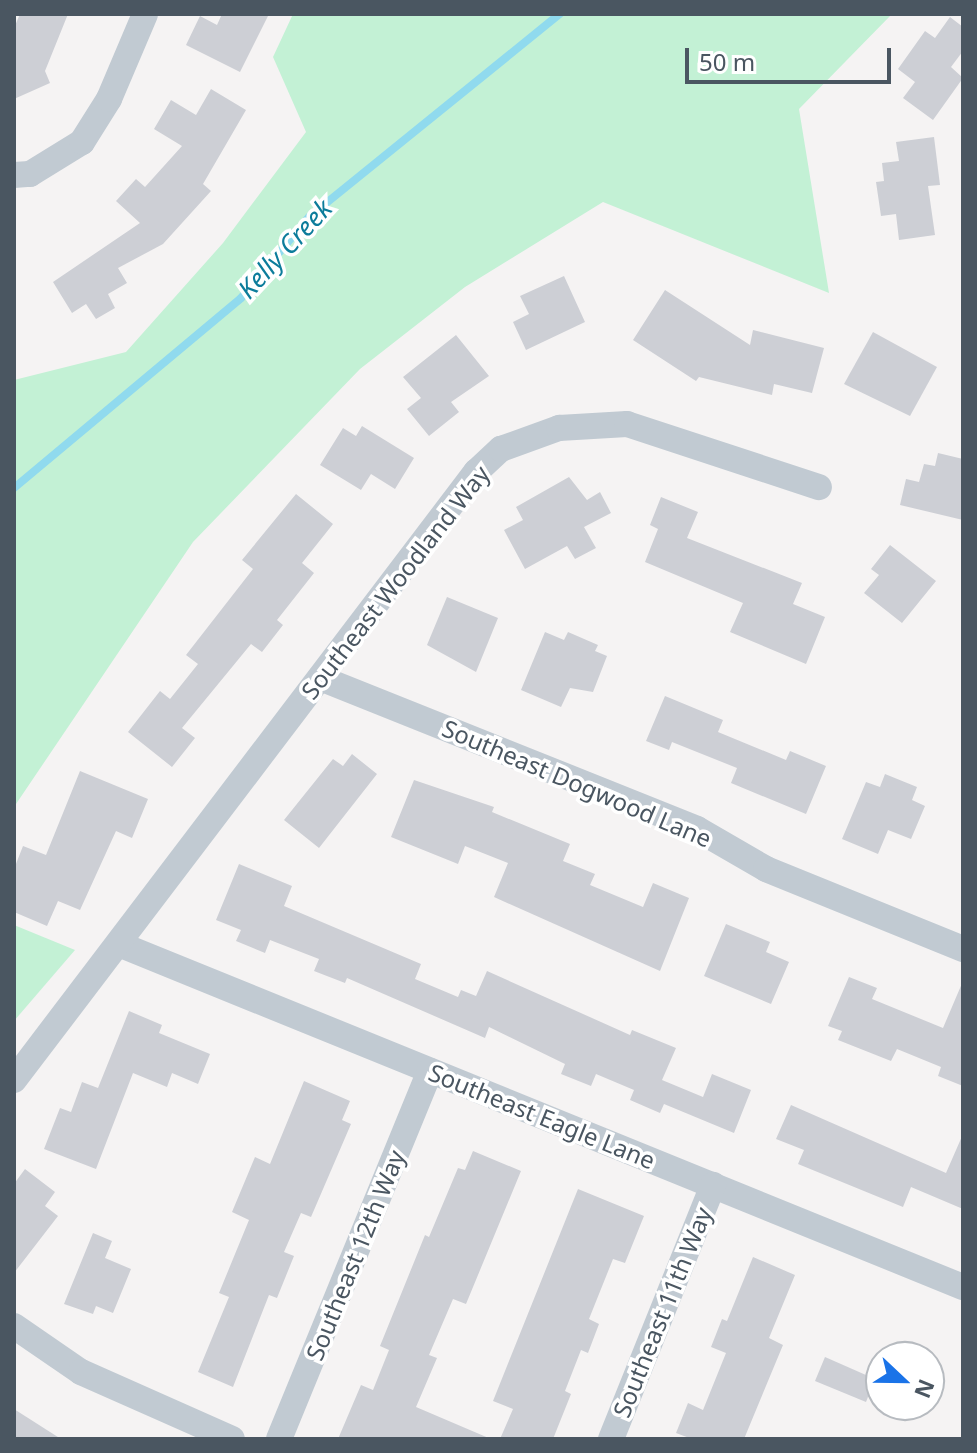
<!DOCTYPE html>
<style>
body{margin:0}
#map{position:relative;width:977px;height:1453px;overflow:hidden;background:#f5f3f3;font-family:"Noto Sans",sans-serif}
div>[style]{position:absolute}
.green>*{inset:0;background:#c3f1d5}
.stream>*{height:8px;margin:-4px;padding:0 4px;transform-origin:4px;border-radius:4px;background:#90daee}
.building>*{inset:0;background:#cdcfd5}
.street>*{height:26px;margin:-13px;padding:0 13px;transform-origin:13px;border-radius:13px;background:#c1cad2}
span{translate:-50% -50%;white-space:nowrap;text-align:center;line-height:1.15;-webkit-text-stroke:7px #fff;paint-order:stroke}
.street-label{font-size:24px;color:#4a5661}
.water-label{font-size:26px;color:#0c7c9b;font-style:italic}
.frame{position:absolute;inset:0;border:16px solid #4a5661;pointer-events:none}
.north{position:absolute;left:865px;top:1341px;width:80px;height:80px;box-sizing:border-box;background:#fff;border:2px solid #b7bbc0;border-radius:50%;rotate:112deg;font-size:22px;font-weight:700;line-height:32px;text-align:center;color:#4a5661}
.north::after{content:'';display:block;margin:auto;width:28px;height:36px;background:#1a73e8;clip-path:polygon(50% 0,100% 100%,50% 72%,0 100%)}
.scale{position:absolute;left:685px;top:48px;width:206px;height:36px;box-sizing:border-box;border:4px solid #4a5661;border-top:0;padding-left:10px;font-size:24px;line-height:28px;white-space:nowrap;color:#4a5661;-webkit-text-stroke:6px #fff;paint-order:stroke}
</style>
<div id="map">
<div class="green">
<div style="clip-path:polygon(293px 14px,892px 14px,799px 109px,829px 293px,603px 202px,465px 287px,360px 369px,193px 542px,14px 807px,14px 380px,126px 352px,223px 243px,306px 132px,273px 57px)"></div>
<div style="clip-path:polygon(14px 925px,75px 950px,14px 1021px)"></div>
</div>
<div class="stream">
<div style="left:14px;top:488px;width:296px;rotate:-39.9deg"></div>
<div style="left:241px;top:298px;width:106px;rotate:-50deg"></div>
<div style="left:309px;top:217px;width:323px;rotate:-39deg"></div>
</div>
<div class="building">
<div style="clip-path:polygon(20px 14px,68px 14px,45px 71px,50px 83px,14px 99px,14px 28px)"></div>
<div style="clip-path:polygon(222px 14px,269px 14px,240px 72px,186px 45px,200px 16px,217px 25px)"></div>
<div style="clip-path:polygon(950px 17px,963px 27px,963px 51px,951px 67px,963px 78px,933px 120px,903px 98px,915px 82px,898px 69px,925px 31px,935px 38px)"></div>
<div style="clip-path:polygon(211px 89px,246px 110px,203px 184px,211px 191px,163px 244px,118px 268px,127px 283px,108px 294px,115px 308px,96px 319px,86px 304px,72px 313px,53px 282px,140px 223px,116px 201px,136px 179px,145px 187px,182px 146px,154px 129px,171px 100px,196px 115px)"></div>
<div style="clip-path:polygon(934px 137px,940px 185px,928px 186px,935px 235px,899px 240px,896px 214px,881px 216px,876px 182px,884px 181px,882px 163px,899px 161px,896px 142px)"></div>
<div style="clip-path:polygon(564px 276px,585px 322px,526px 350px,513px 322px,529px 314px,520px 296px)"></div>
<div style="clip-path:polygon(665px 290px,750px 345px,753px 330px,824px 348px,812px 393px,774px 384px,772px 395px,699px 377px,696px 381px,633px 340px)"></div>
<div style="clip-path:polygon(873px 332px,937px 367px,910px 416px,844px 384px)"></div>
<div style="clip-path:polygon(456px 335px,489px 376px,451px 402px,459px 412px,429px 436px,407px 409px,421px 398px,403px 377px)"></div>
<div style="clip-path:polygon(362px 426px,414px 458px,395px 489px,371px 474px,361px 490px,320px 465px,343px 428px,356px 436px)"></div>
<div style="clip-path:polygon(938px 453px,963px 459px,963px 520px,900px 505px,906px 479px,919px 482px,924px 464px,935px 466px)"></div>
<div style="clip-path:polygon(569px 477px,587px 500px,600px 492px,611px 513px,584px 527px,596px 548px,575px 559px,567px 546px,525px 569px,504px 530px,523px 520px,516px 507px)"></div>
<div style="clip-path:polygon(296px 494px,333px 524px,302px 563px,314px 573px,277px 620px,283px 625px,262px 652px,251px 644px,182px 728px,195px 738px,172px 767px,128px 732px,160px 691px,170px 699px,198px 664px,186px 655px,253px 569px,242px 560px)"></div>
<div style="clip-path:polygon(661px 497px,698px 512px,687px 538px,802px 583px,793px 604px,825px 617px,806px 664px,730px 632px,743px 603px,645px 562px,658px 529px,650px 525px)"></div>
<div style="clip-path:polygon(890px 545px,936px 581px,902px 623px,864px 593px,879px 575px,871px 569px)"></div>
<div style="clip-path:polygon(447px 597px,498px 618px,476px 672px,427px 645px)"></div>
<div style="clip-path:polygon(545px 632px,564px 640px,568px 632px,598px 645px,595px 651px,607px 656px,593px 692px,570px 688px,561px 707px,521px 690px)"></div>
<div style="clip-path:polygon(665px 696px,723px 720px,718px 732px,786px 760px,790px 751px,826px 766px,806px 814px,731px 783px,737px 768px,672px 742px,669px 750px,646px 741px)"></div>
<div style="clip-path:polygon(352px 754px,377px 774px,319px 848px,284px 820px,333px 759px,343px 766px)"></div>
<div style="clip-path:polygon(80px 771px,148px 799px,132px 838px,116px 831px,80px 910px,58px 901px,47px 926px,14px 912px,14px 869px,23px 846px,46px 855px)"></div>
<div style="clip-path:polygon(885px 774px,917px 787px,912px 800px,925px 806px,911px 839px,888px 830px,878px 854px,842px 839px,866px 782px,880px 787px)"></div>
<div style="clip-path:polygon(414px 780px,494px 807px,492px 812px,570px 844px,563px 861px,595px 874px,590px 885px,643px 907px,653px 883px,689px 898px,660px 971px,494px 897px,508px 863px,465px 846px,458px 864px,391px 837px)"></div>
<div style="clip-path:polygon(239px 864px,292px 886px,284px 906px,421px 964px,415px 979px,458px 997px,461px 990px,476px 996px,487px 971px,630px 1035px,632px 1030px,676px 1048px,662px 1080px,703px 1097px,712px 1074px,751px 1090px,734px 1133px,664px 1104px,660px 1113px,630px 1100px,634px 1090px,596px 1074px,591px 1086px,561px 1074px,565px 1064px,489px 1027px,485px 1038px,347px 978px,345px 983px,314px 971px,319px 959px,270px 940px,265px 953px,236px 941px,241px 930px,216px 920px)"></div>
<div style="clip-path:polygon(726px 924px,770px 942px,766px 952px,789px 962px,771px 1004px,704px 976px)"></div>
<div style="clip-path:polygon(849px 977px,877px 988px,872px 999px,943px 1028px,963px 981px,963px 1086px,938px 1076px,941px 1067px,897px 1049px,891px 1061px,838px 1040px,842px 1031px,828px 1026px)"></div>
<div style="clip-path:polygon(129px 1011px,162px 1025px,159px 1033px,210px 1054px,198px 1084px,172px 1073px,167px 1087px,133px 1073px,96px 1169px,44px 1149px,60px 1108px,71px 1112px,82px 1082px,98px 1088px)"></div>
<div style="clip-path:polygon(304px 1081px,350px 1101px,342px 1120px,351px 1124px,311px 1217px,301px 1213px,284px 1252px,294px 1256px,277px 1298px,269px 1295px,233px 1387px,198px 1372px,229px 1297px,219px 1293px,249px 1220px,232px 1212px,255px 1157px,270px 1164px)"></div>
<div style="clip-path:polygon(791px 1105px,946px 1173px,963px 1134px,963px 1209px,911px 1187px,903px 1207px,798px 1164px,804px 1150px,776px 1139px)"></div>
<div style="clip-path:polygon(473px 1151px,521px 1171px,466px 1304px,453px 1299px,429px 1355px,437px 1358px,416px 1407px,491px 1439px,338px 1439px,361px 1385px,373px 1390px,389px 1350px,380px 1346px,425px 1235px,429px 1237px,458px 1168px,465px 1170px)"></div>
<div style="clip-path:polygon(25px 1169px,55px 1192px,45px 1206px,58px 1216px,14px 1273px,14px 1184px)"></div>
<div style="clip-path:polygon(578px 1189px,644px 1216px,625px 1263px,613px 1259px,589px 1319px,599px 1324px,588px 1353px,581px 1350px,565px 1391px,571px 1394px,553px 1439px,500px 1439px,513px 1409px,493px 1401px)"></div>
<div style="clip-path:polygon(93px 1233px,112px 1241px,105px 1258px,131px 1269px,113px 1313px,96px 1306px,93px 1314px,64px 1304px)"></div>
<div style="clip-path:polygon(753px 1257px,795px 1275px,769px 1338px,783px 1345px,744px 1439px,692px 1439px,676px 1433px,688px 1403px,703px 1410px,726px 1353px,711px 1347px,722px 1319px,727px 1321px)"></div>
<div style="clip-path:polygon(825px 1357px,875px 1379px,866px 1402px,815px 1381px)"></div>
<div style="clip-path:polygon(14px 1409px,61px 1439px,14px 1439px)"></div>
</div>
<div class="street">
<div style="left:14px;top:175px;width:16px;rotate:-4deg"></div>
<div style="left:30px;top:174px;width:61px;rotate:-31.6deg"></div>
<div style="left:82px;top:142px;width:51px;rotate:-57.9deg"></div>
<div style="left:109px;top:99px;width:92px;rotate:-67deg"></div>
<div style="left:320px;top:678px;width:406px;rotate:21.8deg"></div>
<div style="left:697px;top:829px;width:80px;rotate:30.1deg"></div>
<div style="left:766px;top:869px;width:213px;rotate:22.1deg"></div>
<div style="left:121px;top:945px;width:909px;rotate:22.11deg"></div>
<div style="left:14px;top:1080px;width:764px;rotate:-52.77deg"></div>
<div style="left:476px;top:472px;width:34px;rotate:-43deg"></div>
<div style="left:501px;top:449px;width:62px;rotate:-19.9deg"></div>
<div style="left:559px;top:428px;width:68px;rotate:-3.4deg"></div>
<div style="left:627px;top:424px;width:202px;rotate:18.2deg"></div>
<div style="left:14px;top:1326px;width:81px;rotate:34.5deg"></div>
<div style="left:81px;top:1372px;width:165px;rotate:23.9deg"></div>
<div style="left:279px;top:1439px;width:398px;rotate:-67.7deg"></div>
<div style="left:611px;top:1439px;width:274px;rotate:-68.1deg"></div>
</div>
<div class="street-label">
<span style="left:395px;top:582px;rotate:-52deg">Southeast Woodland Way</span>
<span style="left:577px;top:783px;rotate:23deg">Southeast Dogwood Lane</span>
<span style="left:542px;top:1116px;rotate:22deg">Southeast Eagle Lane</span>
<span style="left:355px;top:1255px;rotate:-68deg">Southeast 12th Way</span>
<span style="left:662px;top:1312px;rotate:-68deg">Southeast 11th Way</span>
</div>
<div class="water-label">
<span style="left:285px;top:249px;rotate:-47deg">Kelly Creek</span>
</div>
<div class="frame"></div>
<div class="north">N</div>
<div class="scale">50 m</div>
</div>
